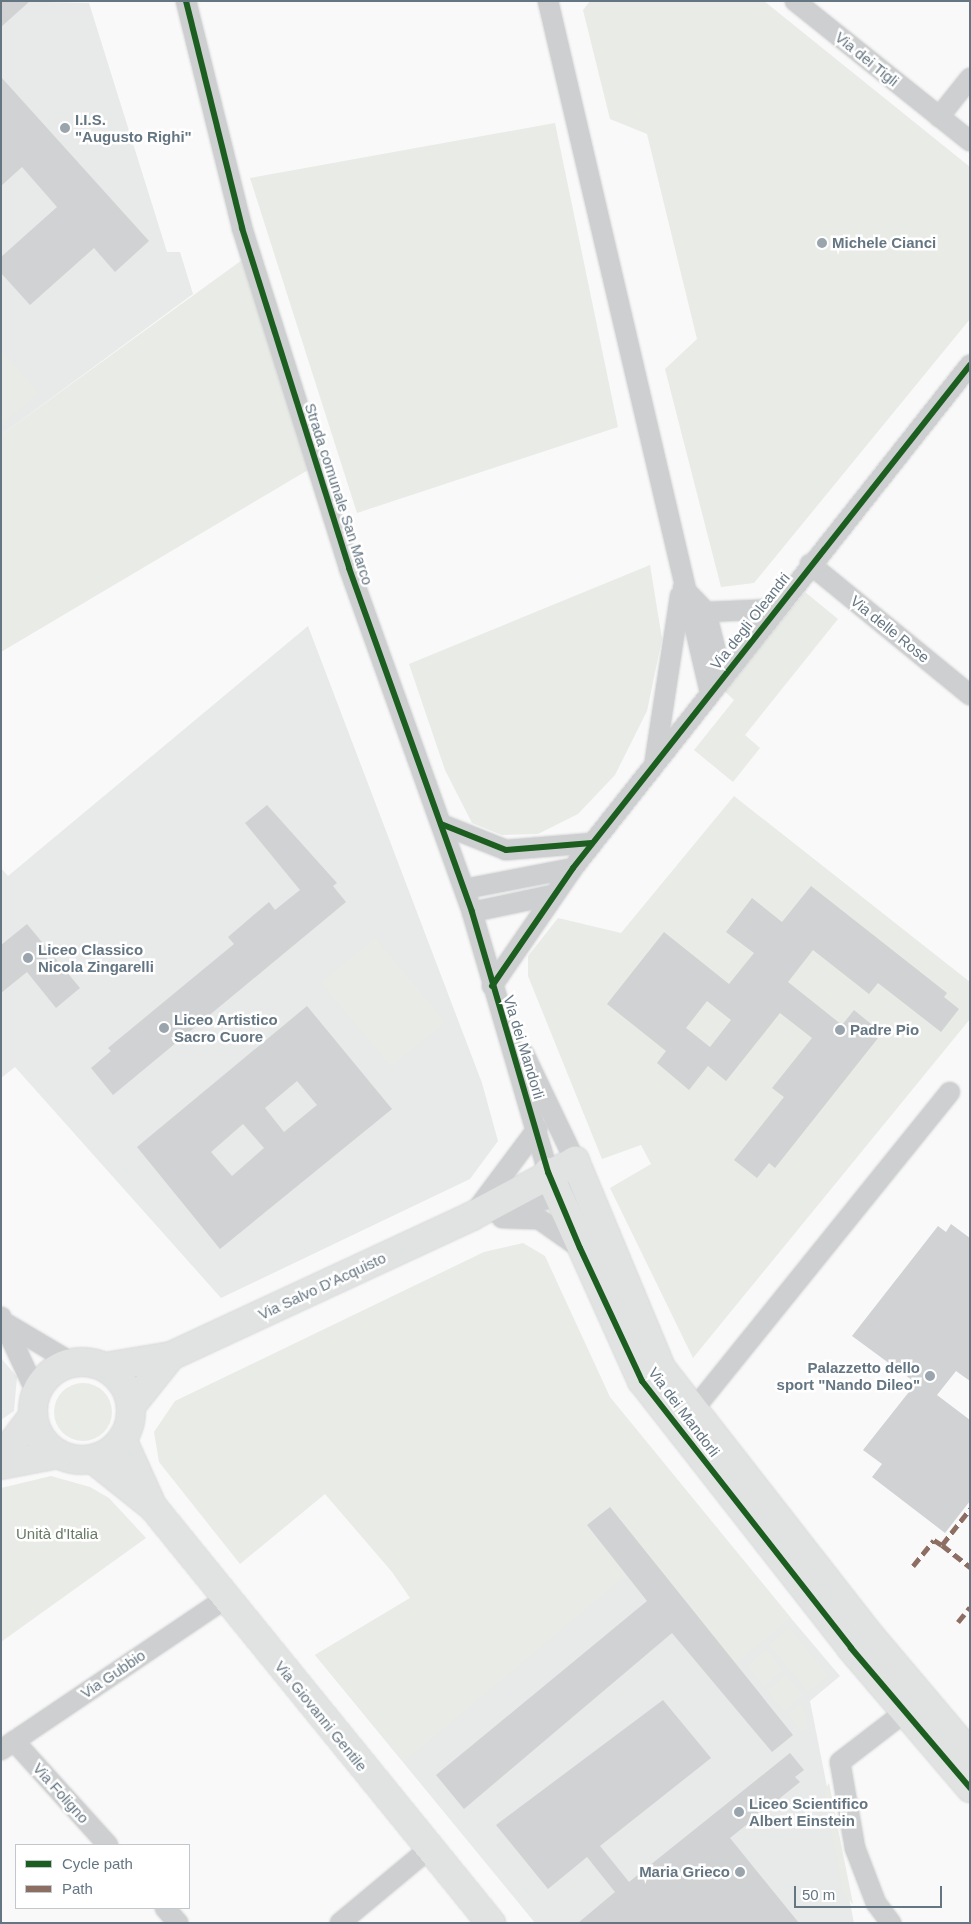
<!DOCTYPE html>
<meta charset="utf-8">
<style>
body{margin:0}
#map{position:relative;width:971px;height:1924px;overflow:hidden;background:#f9f9f9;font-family:Helvetica,sans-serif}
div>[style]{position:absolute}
.built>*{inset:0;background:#e8e9e9}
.green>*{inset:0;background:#e8ebe6}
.round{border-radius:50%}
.building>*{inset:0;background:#d0d2d3}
.roads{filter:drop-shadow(0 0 1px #d5d6d7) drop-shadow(0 0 1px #d5d6d7)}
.street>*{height:20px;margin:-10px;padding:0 10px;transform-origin:10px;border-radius:10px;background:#cecfd0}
.secondary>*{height:28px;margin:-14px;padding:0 14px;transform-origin:14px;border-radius:14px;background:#e1e2e2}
.secondary>.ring{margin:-14px;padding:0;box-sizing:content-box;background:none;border:28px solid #e1e2e2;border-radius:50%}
.quiet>*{height:5px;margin-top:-2.5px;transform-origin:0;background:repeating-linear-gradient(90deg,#8d6e63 0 10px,transparent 0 15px)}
.cycleway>*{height:6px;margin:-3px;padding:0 3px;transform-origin:3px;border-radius:3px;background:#1b5e20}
.dots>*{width:14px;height:14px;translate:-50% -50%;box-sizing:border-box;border:2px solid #fff;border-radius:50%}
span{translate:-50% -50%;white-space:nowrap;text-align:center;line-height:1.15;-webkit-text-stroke:5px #fff;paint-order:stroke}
.street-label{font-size:15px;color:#657683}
.poi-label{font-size:15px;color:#657683;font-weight:700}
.left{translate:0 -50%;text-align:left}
.right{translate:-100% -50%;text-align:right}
.park-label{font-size:15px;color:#687a64}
.frame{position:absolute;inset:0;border:2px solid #657683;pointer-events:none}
.legend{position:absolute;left:15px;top:1844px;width:175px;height:65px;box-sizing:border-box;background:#fff;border:1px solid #c1c8cd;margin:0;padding:6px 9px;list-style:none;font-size:15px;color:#657683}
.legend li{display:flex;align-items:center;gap:10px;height:25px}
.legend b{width:25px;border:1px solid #c1c8cd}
.scale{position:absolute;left:794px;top:1886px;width:148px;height:22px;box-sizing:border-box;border:2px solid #657683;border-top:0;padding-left:6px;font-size:15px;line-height:18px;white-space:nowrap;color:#657683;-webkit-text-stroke:4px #fff;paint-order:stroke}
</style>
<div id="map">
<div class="built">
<div style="clip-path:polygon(1px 1px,89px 3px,167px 252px,180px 252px,193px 294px,1px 435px)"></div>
<div style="clip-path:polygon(308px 626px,482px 1083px,498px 1141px,470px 1179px,221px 1298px,15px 1067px,1px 1078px,1px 868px,8px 876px)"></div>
<div style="clip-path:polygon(1px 1358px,17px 1377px,14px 1411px,1px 1420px)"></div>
<div style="clip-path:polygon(652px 1454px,840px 1676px,810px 1701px,854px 1923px,535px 1923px,315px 1655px)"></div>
</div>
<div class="green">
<div style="clip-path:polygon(590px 1px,764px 1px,970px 167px,970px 319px,754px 583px,721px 587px,665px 369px,697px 339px,647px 134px,610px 119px,583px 10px)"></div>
<div style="clip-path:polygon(555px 123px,618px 427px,357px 513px,250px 178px)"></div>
<div style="clip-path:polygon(242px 260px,308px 470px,1px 652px,1px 435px)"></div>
<div style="clip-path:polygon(1px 350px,39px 393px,1px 425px)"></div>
<div style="clip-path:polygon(650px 565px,662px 639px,647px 711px,615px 775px,578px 814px,538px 834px,502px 835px,472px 823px,445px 770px,409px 664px)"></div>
<div style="clip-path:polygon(805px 592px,838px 619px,745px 735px,760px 748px,733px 782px,694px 750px,734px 700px,724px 691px)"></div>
<div style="clip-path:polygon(734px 796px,970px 982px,970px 1019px,693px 1358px,610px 1188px,651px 1164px,641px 1145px,602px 1159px,528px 976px,528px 956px,558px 918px,621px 933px)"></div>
<div style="clip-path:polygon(375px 938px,445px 1022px,391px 1066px,321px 983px)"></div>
<div style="clip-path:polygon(523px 1243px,545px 1256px,610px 1397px,791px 1618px,734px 1665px,610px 1507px,587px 1526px,626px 1575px,404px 1762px,315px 1655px,410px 1598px,392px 1572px,325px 1494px,240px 1564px,159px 1462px,154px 1432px,175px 1401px,484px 1252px)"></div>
<div class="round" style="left:54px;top:1383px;width:58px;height:58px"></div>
<div style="clip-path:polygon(51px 1476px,90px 1487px,109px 1498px,146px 1538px,1px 1642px,1px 1488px)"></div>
<div style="clip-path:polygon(789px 1628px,828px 1676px,808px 1692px,769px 1645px)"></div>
<div style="clip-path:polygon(766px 1649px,783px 1670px,764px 1686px,747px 1666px)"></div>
<div style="clip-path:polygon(786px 1675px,803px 1695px,784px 1711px,767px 1691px)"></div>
<div style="clip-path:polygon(802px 1703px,808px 1727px,802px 1732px,788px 1714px)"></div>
<div style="clip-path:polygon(829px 1783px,853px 1904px,843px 1894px,824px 1792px)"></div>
</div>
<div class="building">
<div style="clip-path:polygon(1px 1px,30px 1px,1px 27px)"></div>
<div style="clip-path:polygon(1px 77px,149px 241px,115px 272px,94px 248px,30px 305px,1px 273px,1px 257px,57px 207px,22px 167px,1px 186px)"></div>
<div style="clip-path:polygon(267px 805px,337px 883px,333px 886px,346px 902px,113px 1095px,91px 1068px,111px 1051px,108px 1048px,234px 944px,228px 937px,269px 902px,275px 910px,300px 890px,245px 823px)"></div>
<div style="clip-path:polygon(evenodd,811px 886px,947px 993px,944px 997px,959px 1009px,941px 1032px,878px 983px,869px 994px,813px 950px,788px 982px,842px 1025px,854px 1010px,882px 1033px,775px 1168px,769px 1163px,757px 1178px,734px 1160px,784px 1097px,772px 1088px,812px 1038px,780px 1013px,726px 1081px,708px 1066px,689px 1090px,657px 1063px,666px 1051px,607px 1004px,664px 932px,729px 984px,754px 953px,726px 932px,752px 898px,782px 922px,811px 886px,707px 1001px,731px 1020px,710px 1047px,686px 1028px,707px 1001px)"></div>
<div style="clip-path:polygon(27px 924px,80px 988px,56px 1008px,27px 972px,1px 993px,1px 945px)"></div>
<div style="clip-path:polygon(evenodd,307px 1006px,392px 1109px,220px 1249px,137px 1147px,307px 1006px,297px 1081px,317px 1105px,284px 1132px,265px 1108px,297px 1081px,307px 1006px,243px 1124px,264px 1148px,232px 1176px,211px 1152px,243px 1124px)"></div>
<div style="clip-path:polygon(951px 1224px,970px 1238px,970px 1381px,956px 1371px,937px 1395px,970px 1420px,970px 1501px,945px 1533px,872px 1477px,882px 1464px,863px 1450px,916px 1383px,852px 1336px,938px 1226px,946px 1232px)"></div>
<div style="clip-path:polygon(610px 1507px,793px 1735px,772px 1752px,672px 1633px,464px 1809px,436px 1775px,647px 1601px,587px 1525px)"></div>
<div style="clip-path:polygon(663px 1700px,711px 1758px,600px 1846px,629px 1882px,790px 1753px,804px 1770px,795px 1777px,800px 1782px,730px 1838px,799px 1923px,578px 1923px,615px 1892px,587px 1857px,548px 1889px,496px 1825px)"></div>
</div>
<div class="roads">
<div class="street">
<div style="left:186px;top:1px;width:234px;rotate:76.1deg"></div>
<div style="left:242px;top:228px;width:356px;rotate:72.5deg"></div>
<div style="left:349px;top:568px;width:365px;rotate:70.3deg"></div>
<div style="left:472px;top:912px;width:271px;rotate:73.7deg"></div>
<div style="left:548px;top:1px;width:710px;rotate:76.81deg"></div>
<div style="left:795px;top:1px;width:224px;rotate:38.7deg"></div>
<div style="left:939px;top:117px;width:50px;rotate:-51.5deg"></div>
<div style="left:810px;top:564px;width:207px;rotate:39.3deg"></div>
<div style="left:683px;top:588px;width:33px;rotate:46deg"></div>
<div style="left:706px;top:612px;width:66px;rotate:76deg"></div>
<div style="left:706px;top:612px;width:69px;rotate:-2.5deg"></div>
<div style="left:655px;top:760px;width:166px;rotate:-81.3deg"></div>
<div style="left:441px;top:824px;width:70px;rotate:21.8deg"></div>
<div style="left:506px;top:850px;width:86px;rotate:-4.7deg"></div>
<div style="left:465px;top:889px;width:110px;rotate:-11deg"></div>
<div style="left:472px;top:912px;width:83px;rotate:-11.9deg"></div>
<div style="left:492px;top:986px;width:143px;rotate:-55.5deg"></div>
<div style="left:573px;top:868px;width:641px;rotate:-51.72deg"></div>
<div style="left:524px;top:1054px;width:119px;rotate:64.5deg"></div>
<div style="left:475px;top:1212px;width:104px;rotate:-53.2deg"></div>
<div style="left:494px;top:1212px;width:80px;rotate:-13.7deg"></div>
<div style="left:502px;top:1218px;width:37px;rotate:2deg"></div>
<div style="left:539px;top:1219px;width:50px;rotate:35.3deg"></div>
<div style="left:1px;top:1317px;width:83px;rotate:65deg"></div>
<div style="left:7px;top:1324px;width:74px;rotate:30.7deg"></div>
<div style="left:686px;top:1419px;width:420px;rotate:-51.1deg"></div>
<div style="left:14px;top:1741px;width:140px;rotate:47.9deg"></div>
<div style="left:1px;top:1750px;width:270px;rotate:-34deg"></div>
<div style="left:165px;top:1908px;width:20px;rotate:49deg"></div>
<div style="left:340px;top:1923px;width:117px;rotate:-39.8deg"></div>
<div style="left:891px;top:1923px;width:25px;rotate:-127deg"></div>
<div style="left:876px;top:1903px;width:59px;rotate:-110.9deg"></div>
<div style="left:855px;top:1848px;width:87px;rotate:-99.9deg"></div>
<div style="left:840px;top:1762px;width:82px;rotate:-37.6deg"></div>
</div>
<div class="secondary">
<div style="left:548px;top:1172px;width:229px;rotate:65.8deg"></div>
<div style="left:642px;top:1381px;width:339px;rotate:51.9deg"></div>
<div style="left:851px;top:1648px;width:184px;rotate:49.6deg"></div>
<div class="ring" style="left:33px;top:1362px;width:70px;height:70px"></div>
<div style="left:105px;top:1367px;width:67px;rotate:-9.5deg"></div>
<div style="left:171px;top:1356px;width:332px;rotate:-24.9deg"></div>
<div style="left:472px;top:1216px;width:117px;rotate:-28.1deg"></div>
<div style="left:575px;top:1161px;width:224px;rotate:67.4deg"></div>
<div style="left:661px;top:1368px;width:335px;rotate:52deg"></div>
<div style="left:867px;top:1632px;width:160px;rotate:49.8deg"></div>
<div style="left:131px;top:1406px;width:64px;rotate:-51.3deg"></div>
<div style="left:122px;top:1439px;width:68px;rotate:65.7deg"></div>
<div style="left:1px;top:1458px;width:53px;rotate:-52.7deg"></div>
<div style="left:93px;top:1459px;width:77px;rotate:38.7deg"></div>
<div style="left:153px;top:1507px;width:536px;rotate:50.91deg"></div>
<div style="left:1px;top:1465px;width:58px;rotate:-10.9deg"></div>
</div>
</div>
<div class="quiet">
<div style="left:942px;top:1545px;width:36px;rotate:38deg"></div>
<div style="left:913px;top:1566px;width:33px;rotate:-51deg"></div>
<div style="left:934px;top:1540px;width:9px;rotate:32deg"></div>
<div style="left:942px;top:1545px;width:46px;rotate:-52.1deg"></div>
<div style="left:958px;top:1622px;width:19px;rotate:-51deg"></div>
</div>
<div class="cycleway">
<div style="left:186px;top:1px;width:234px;rotate:76.1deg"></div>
<div style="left:242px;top:228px;width:356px;rotate:72.5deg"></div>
<div style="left:349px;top:568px;width:365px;rotate:70.3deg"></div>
<div style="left:472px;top:912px;width:271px;rotate:73.7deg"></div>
<div style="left:548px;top:1172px;width:82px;rotate:67.2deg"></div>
<div style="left:580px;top:1248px;width:147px;rotate:65deg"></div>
<div style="left:642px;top:1381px;width:339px;rotate:51.9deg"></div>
<div style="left:851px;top:1648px;width:184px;rotate:49.6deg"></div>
<div style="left:441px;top:824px;width:70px;rotate:21.8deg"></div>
<div style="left:506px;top:850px;width:86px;rotate:-4.7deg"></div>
<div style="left:492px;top:986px;width:143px;rotate:-55.5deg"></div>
<div style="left:573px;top:868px;width:641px;rotate:-51.72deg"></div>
</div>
<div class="dots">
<div style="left:65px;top:128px;background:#99a4ac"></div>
<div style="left:822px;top:243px;background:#99a4ac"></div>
<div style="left:28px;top:958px;background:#99a4ac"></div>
<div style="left:164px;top:1028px;background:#99a4ac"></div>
<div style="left:840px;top:1030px;background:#99a4ac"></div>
<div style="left:930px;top:1376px;background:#99a4ac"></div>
<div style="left:739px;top:1812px;background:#99a4ac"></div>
<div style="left:740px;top:1872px;background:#99a4ac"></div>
</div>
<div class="street-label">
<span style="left:867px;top:59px;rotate:39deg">Via dei Tigli</span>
<span style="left:339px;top:494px;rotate:72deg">Strada comunale San Marco</span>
<span style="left:750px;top:621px;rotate:-52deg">Via degli Oleandri</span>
<span style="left:890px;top:629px;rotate:39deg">Via delle Rose</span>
<span style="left:524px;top:1047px;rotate:73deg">Via dei Mandorli</span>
<span style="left:322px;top:1286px;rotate:-25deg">Via Salvo D'Acquisto</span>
<span style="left:684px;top:1412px;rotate:53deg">Via dei Mandorli</span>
<span style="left:113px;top:1674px;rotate:-34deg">Via Gubbio</span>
<span style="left:321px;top:1716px;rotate:51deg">Via Giovanni Gentile</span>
<span style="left:61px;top:1793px;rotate:48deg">Via Foligno</span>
</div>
<div class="poi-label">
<span class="left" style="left:75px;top:128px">I.I.S.<br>"Augusto Righi"</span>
<span class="left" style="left:832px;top:243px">Michele Cianci</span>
<span class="left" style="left:38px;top:958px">Liceo Classico<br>Nicola Zingarelli</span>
<span class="left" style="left:174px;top:1028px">Liceo Artistico<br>Sacro Cuore</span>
<span class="left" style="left:850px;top:1030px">Padre Pio</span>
<span class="right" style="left:920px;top:1376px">Palazzetto dello<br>sport "Nando Dileo"</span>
<span class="left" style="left:749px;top:1812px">Liceo Scientifico<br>Albert Einstein</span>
<span class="right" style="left:730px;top:1872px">Maria Grieco</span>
</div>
<div class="park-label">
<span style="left:57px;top:1534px">Unità d'Italia</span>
</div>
<div class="frame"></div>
<ul class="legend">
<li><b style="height:6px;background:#1b5e20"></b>Cycle path</li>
<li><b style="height:6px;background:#8d6e63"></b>Path</li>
</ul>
<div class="scale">50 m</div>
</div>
